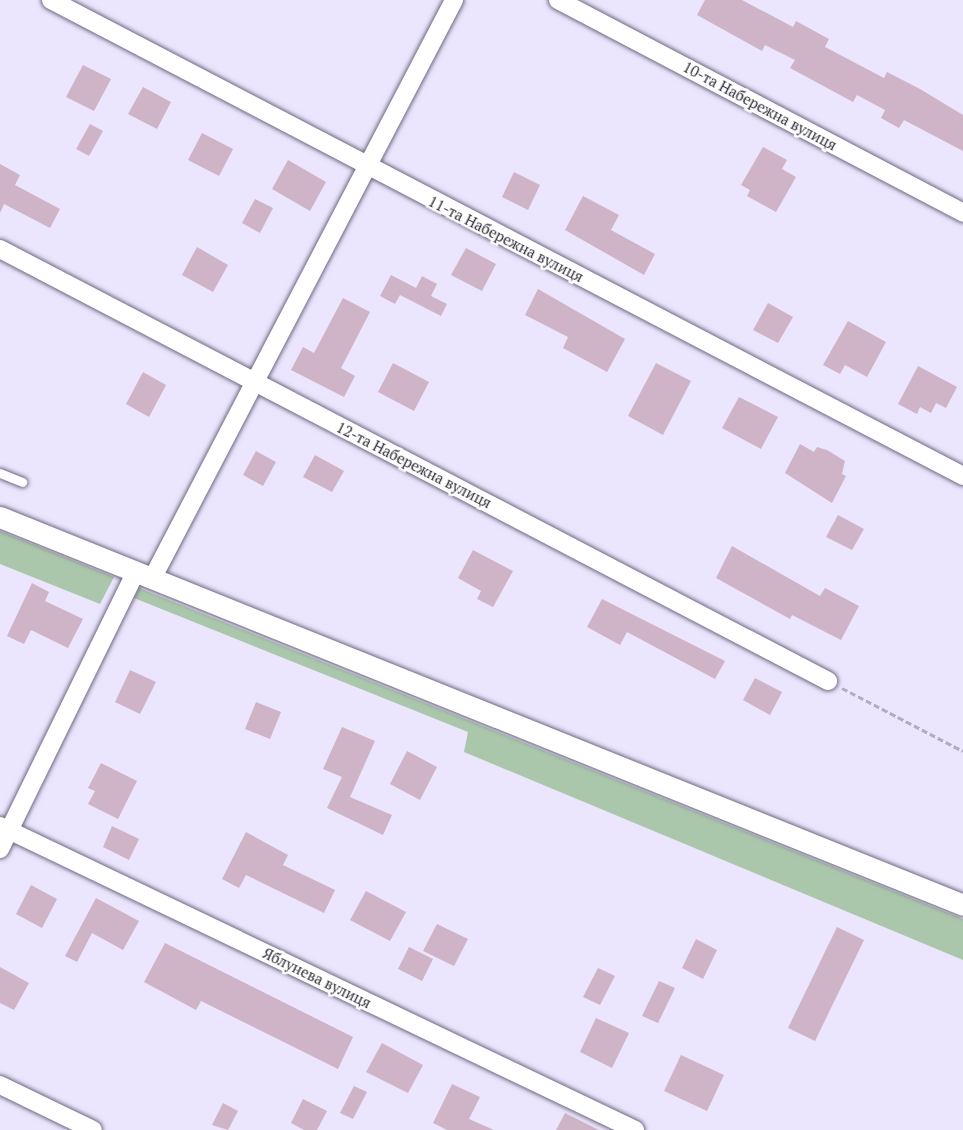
<!DOCTYPE html>
<meta charset="utf-8">
<style>
body{margin:0}
#map{position:relative;width:963px;height:1130px;overflow:hidden;background:#ebe5fd;font-family:"PT Serif",serif}
div>[style]{position:absolute}
.green>*{inset:0;background:#aac7ab}
.building>*{inset:0;background:#cfb4c8}
.path>*{height:3px;margin-top:-1.5px;transform-origin:0;background:repeating-linear-gradient(90deg,#b1acc0 0 6px,transparent 0 9px)}
.roads{filter:drop-shadow(0 0 2px #6f6882) drop-shadow(0 0 2px #6f6882)}
.service>*{height:9px;margin:-4.5px;padding:0 4.5px;transform-origin:4.5px;border-radius:4.5px;background:#fff}
.minor>*{height:18px;margin:-9px;padding:0 9px;transform-origin:9px;border-radius:9px;background:#fff}
.tertiary>*{height:21px;margin:-10.5px;padding:0 10.5px;transform-origin:10.5px;border-radius:10.5px;background:#fff}
span{translate:-50% -50%;white-space:nowrap;text-align:center;line-height:1.15;-webkit-text-stroke:5px #fff;paint-order:stroke}
.street-label{font-size:15px;color:#312e39}
</style>
<div id="map">
<div class="green">
<div style="clip-path:polygon(0 531px,114px 577px,100px 604px,0 564px)"></div>
<div style="clip-path:polygon(139px 588px,963px 919px,963px 960px,464px 752px,468px 732px,134px 598px)"></div>
</div>
<div class="building">
<div style="clip-path:polygon(705px 0,742px 0,793px 27px,796px 21px,829px 39px,825px 47px,884px 78px,887px 72px,920px 89px,963px 115px,963px 151px,904px 120px,899px 128px,881px 118px,885px 110px,857px 95px,853px 102px,790px 68px,795px 60px,765px 45px,762px 51px,697px 15px)"></div>
<div style="clip-path:polygon(83px 65px,111px 79px,94px 111px,66px 97px)"></div>
<div style="clip-path:polygon(143px 87px,171px 102px,157px 129px,128px 114px)"></div>
<div style="clip-path:polygon(90px 124px,103px 131px,89px 156px,76px 149px)"></div>
<div style="clip-path:polygon(202px 133px,233px 149px,219px 176px,188px 160px)"></div>
<div style="clip-path:polygon(763px 147px,787px 160px,782px 169px,796px 177px,776px 212px,747px 196px,750px 190px,741px 185px)"></div>
<div style="clip-path:polygon(288px 160px,326px 182px,310px 211px,272px 189px)"></div>
<div style="clip-path:polygon(0 164px,20px 175px,15px 185px,60px 209px,50px 228px,4px 204px,0 213px)"></div>
<div style="clip-path:polygon(514px 172px,540px 185px,528px 210px,502px 197px)"></div>
<div style="clip-path:polygon(583px 196px,619px 215px,611px 230px,655px 254px,644px 275px,565px 230px)"></div>
<div style="clip-path:polygon(255px 199px,273px 208px,260px 233px,242px 223px)"></div>
<div style="clip-path:polygon(197px 247px,228px 265px,213px 292px,182px 275px)"></div>
<div style="clip-path:polygon(466px 248px,496px 264px,482px 291px,451px 275px)"></div>
<div style="clip-path:polygon(391px 275px,416px 288px,422px 276px,437px 284px,431px 296px,447px 304px,441px 316px,400px 295px,395px 304px,380px 296px)"></div>
<div style="clip-path:polygon(538px 289px,625px 339px,607px 372px,563px 348px,568px 337px,525px 315px)"></div>
<div style="clip-path:polygon(343px 298px,370px 312px,341px 368px,355px 376px,344px 397px,291px 370px,303px 347px,314px 353px)"></div>
<div style="clip-path:polygon(768px 303px,793px 317px,778px 343px,753px 330px)"></div>
<div style="clip-path:polygon(848px 321px,886px 342px,867px 377px,845px 365px,840px 374px,823px 365px)"></div>
<div style="clip-path:polygon(393px 363px,429px 382px,414px 411px,378px 392px)"></div>
<div style="clip-path:polygon(656px 363px,691px 381px,663px 435px,628px 416px)"></div>
<div style="clip-path:polygon(918px 366px,957px 387px,946px 408px,936px 403px,931px 413px,920px 407px,917px 414px,898px 404px)"></div>
<div style="clip-path:polygon(143px 372px,166px 385px,149px 417px,126px 404px)"></div>
<div style="clip-path:polygon(739px 397px,778px 417px,761px 449px,722px 428px)"></div>
<div style="clip-path:polygon(800px 444px,814px 452px,817px 447px,827px 450px,845px 461px,842px 474px,846px 476px,832px 503px,785px 473px)"></div>
<div style="clip-path:polygon(256px 451px,276px 462px,263px 486px,243px 475px)"></div>
<div style="clip-path:polygon(315px 455px,344px 471px,332px 492px,303px 477px)"></div>
<div style="clip-path:polygon(838px 515px,864px 529px,852px 550px,826px 537px)"></div>
<div style="clip-path:polygon(732px 546px,820px 596px,825px 588px,859px 606px,841px 640px,792px 615px,790px 619px,716px 578px)"></div>
<div style="clip-path:polygon(473px 550px,513px 571px,493px 607px,477px 599px,481px 591px,458px 578px)"></div>
<div style="clip-path:polygon(32px 583px,49px 592px,45px 601px,83px 619px,68px 648px,31px 630px,24px 644px,7px 636px)"></div>
<div style="clip-path:polygon(602px 599px,725px 661px,715px 679px,627px 632px,620px 645px,587px 627px)"></div>
<div style="clip-path:polygon(130px 670px,156px 682px,140px 714px,115px 702px)"></div>
<div style="clip-path:polygon(755px 678px,782px 692px,770px 715px,743px 700px)"></div>
<div style="clip-path:polygon(256px 702px,281px 712px,270px 739px,245px 729px)"></div>
<div style="clip-path:polygon(342px 727px,375px 741px,350px 797px,392px 815px,383px 835px,327px 808px,342px 777px,323px 769px)"></div>
<div style="clip-path:polygon(407px 751px,437px 767px,420px 800px,390px 784px)"></div>
<div style="clip-path:polygon(101px 763px,137px 781px,118px 819px,88px 804px,95px 791px,88px 788px)"></div>
<div style="clip-path:polygon(112px 826px,139px 839px,129px 860px,103px 847px)"></div>
<div style="clip-path:polygon(246px 832px,288px 855px,283px 865px,335px 890px,324px 913px,246px 875px,239px 888px,222px 879px)"></div>
<div style="clip-path:polygon(31px 885px,57px 899px,42px 928px,16px 914px)"></div>
<div style="clip-path:polygon(366px 891px,406px 912px,390px 941px,350px 920px)"></div>
<div style="clip-path:polygon(96px 898px,139px 921px,123px 950px,92px 933px,77px 962px,65px 956px)"></div>
<div style="clip-path:polygon(437px 924px,468px 939px,454px 966px,423px 951px)"></div>
<div style="clip-path:polygon(837px 927px,864px 940px,815px 1041px,788px 1028px)"></div>
<div style="clip-path:polygon(696px 939px,717px 950px,703px 979px,682px 968px)"></div>
<div style="clip-path:polygon(165px 943px,353px 1037px,338px 1069px,201px 1001px,196px 1010px,144px 982px)"></div>
<div style="clip-path:polygon(409px 947px,433px 959px,422px 981px,398px 969px)"></div>
<div style="clip-path:polygon(0 967px,29px 983px,14px 1010px,0 1003px)"></div>
<div style="clip-path:polygon(598px 968px,615px 976px,600px 1005px,583px 997px)"></div>
<div style="clip-path:polygon(659px 981px,675px 988px,658px 1023px,642px 1016px)"></div>
<div style="clip-path:polygon(596px 1018px,629px 1033px,612px 1068px,580px 1052px)"></div>
<div style="clip-path:polygon(382px 1043px,423px 1065px,408px 1093px,366px 1072px)"></div>
<div style="clip-path:polygon(681px 1055px,724px 1075px,707px 1111px,664px 1091px)"></div>
<div style="clip-path:polygon(452px 1084px,480px 1097px,469px 1119px,494px 1130px,447px 1130px,433px 1123px)"></div>
<div style="clip-path:polygon(354px 1086px,367px 1092px,353px 1119px,340px 1113px)"></div>
<div style="clip-path:polygon(303px 1099px,327px 1111px,317px 1130px,304px 1130px,291px 1123px)"></div>
<div style="clip-path:polygon(223px 1103px,238px 1111px,228px 1130px,212px 1125px)"></div>
<div style="clip-path:polygon(565px 1113px,599px 1130px,556px 1130px)"></div>
</div>
<div class="path">
<div style="left:842px;top:688px;width:136px;rotate:27.5deg"></div>
</div>
<div class="roads">
<div class="service">
<div style="left:0;top:473px;width:24px;rotate:22deg"></div>
</div>
<div class="minor">
<div style="left:51px;top:0;width:1029px;rotate:27.56deg"></div>
<div style="left:558px;top:0;width:458px;rotate:27.7deg"></div>
<div style="left:0;top:249px;width:934px;rotate:27.55deg"></div>
<div style="left:152px;top:579px;width:653px;rotate:-62.45deg"></div>
<div style="left:0;top:826px;width:704px;rotate:25.58deg"></div>
<div style="left:0;top:849px;width:309px;rotate:-63.9deg"></div>
<div style="left:0;top:1085px;width:103px;rotate:25.8deg"></div>
</div>
<div class="tertiary">
<div style="left:0;top:517px;width:1038px;rotate:21.94deg"></div>
</div>
</div>
<div class="street-label">
<span style="left:760px;top:106px;rotate:28deg">10-та Набережна вулиця</span>
<span style="left:506px;top:239px;rotate:27deg">11-та Набережна вулиця</span>
<span style="left:414px;top:465px;rotate:27deg">12-та Набережна вулиця</span>
<span style="left:317px;top:978px;rotate:26deg">Яблунева вулиця</span>
</div>
</div>
